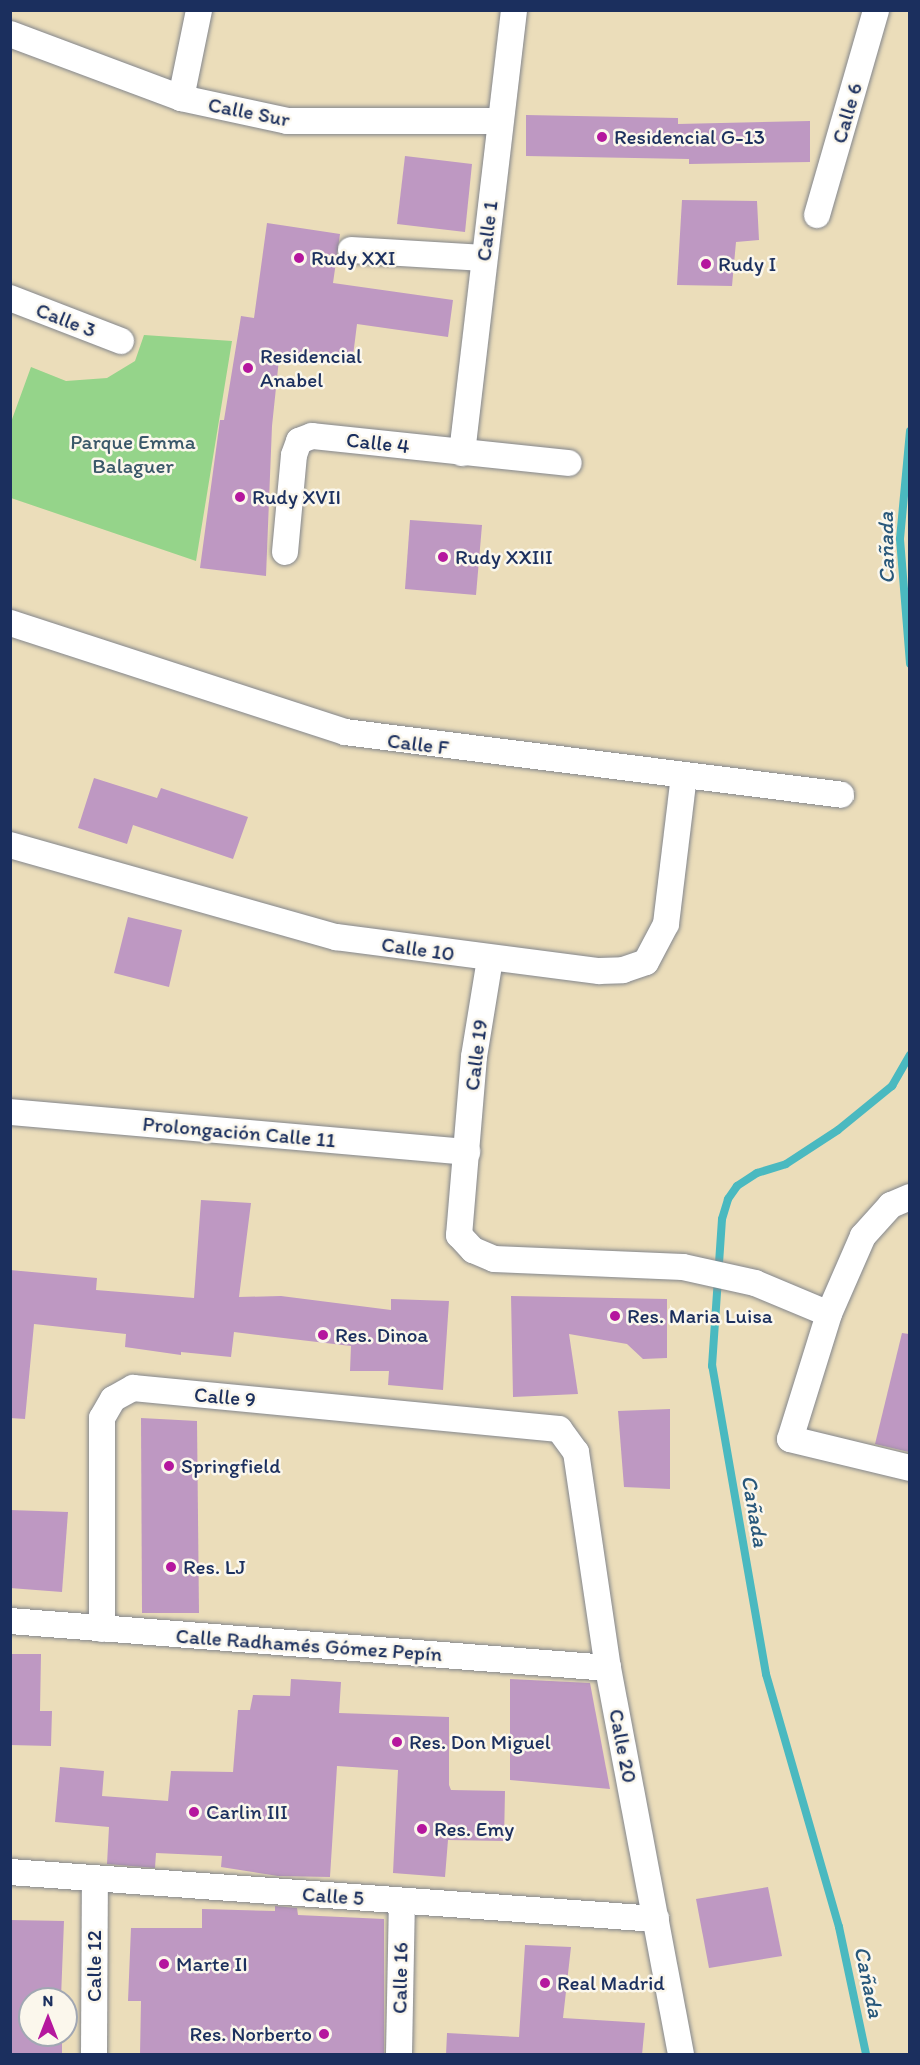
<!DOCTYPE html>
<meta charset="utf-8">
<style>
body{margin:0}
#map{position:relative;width:920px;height:2065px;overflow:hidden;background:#ebddba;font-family:Itim,sans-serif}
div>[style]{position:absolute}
.green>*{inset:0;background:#95d48a}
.stream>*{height:8px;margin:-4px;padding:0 4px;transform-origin:4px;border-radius:4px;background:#4ab9c0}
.building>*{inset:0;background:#be98c2}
.roads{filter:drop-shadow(0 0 2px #83868c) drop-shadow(0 0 2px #83868c)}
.minor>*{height:26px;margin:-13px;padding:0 13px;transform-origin:13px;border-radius:13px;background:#fff}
.dots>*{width:16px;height:16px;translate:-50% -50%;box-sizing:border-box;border:3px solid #fbf7ec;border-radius:50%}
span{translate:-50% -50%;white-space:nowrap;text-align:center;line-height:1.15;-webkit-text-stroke:5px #fbf7ec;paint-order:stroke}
.street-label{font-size:21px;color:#1b2f5e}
.poi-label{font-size:21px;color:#1b2f5e}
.left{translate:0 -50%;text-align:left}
.right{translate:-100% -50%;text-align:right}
.park-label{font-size:21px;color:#3a5869}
.water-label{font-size:22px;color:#29587b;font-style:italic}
.frame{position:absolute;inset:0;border:12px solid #1b2f5e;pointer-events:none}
.north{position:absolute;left:18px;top:1987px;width:60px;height:60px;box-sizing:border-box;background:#fbf7ec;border:2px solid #a1a7b3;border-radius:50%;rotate:0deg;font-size:16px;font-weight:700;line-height:24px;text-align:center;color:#1b2f5e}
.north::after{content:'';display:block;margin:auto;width:21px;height:27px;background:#b5179e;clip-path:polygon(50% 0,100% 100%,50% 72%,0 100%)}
</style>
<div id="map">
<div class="green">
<div style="clip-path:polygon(144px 335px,232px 341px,196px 561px,11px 498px,11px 422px,31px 367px,66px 381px,107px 378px,135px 361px)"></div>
</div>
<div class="stream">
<div style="left:910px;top:431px;width:108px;rotate:95.3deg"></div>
<div style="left:900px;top:539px;width:125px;rotate:85.4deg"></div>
<div style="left:866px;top:2054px;width:130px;rotate:-102deg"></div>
<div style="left:839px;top:1927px;width:263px;rotate:-106.1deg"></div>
<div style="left:766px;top:1674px;width:313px;rotate:-99.9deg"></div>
<div style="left:712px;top:1366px;width:147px;rotate:-86.1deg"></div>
<div style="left:722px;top:1219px;width:21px;rotate:-73deg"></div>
<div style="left:728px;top:1199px;width:16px;rotate:-55deg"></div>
<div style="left:737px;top:1186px;width:24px;rotate:-33deg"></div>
<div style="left:757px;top:1173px;width:30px;rotate:-17deg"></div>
<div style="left:786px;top:1164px;width:62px;rotate:-33.2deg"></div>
<div style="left:838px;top:1130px;width:70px;rotate:-39.2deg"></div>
<div style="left:892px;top:1086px;width:36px;rotate:-60deg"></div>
</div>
<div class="building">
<div style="clip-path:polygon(526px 115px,678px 118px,678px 124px,810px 121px,810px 162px,689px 164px,689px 159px,526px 156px)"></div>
<div style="clip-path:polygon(405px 156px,472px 164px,465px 232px,397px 224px)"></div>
<div style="clip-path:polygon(682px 200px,757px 201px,759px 240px,736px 242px,732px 286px,677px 285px)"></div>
<div style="clip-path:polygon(267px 223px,340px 234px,333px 283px,453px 300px,448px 337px,357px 324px,352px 364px,279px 359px,272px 426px,266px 576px,200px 568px,220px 420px,224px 420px,241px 316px,254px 318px)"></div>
<div style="clip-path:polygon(410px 520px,482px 525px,476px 595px,405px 589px)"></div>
<div style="clip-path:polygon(94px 778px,157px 798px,161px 788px,248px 817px,233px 859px,133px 825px,127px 844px,78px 828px)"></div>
<div style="clip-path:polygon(128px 917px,182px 930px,169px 987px,114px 973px)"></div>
<div style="clip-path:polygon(201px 1200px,251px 1203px,239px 1297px,281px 1296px,391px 1310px,391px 1299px,449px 1301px,443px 1390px,388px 1385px,389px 1371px,350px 1371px,351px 1346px,234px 1332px,231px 1357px,181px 1352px,181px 1355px,125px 1347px,126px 1334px,34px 1324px,25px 1419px,10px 1418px,10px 1270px,97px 1278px,96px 1290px,194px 1298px)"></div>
<div style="clip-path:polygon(511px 1296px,667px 1299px,667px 1358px,643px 1359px,627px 1344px,569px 1334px,578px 1394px,513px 1397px)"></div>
<div style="clip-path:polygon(902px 1333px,909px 1334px,909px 1452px,875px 1444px)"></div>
<div style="clip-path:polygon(670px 1409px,670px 1489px,624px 1487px,618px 1411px)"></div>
<div style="clip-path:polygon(141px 1418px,197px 1421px,199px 1613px,142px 1613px)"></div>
<div style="clip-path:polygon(10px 1510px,68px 1512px,62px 1592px,10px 1588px)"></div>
<div style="clip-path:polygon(10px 1654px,41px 1654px,40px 1711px,52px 1711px,51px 1746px,10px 1745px)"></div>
<div style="clip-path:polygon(291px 1679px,341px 1682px,339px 1713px,449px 1717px,449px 1785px,451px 1790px,505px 1791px,504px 1841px,448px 1840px,445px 1877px,393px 1873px,398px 1770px,337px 1766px,330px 1877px,278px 1876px,221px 1867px,222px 1856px,156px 1853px,155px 1868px,107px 1864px,109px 1827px,55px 1822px,60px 1767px,104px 1771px,102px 1796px,168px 1801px,171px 1771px,233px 1772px,238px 1710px,250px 1710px,253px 1695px,290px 1696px)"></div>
<div style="clip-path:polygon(510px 1679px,590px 1683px,610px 1789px,510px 1780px)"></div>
<div style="clip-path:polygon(768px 1887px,782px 1956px,709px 1968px,696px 1899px)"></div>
<div style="clip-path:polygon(275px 1906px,297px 1908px,298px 1915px,384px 1919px,384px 2055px,140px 2055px,141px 2001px,128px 2001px,131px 1928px,202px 1928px,202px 1909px,275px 1911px)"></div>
<div style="clip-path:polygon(10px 1920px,64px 1921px,61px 1998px,64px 1999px,30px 1999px,30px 2035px,62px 2035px,62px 2055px,10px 2055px)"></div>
<div style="clip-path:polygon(525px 1945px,571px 1947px,563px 2018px,645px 2023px,642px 2055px,446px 2055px,447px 2033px,519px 2037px)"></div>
</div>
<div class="roads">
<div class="minor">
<div style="left:10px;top:34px;width:183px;rotate:20.5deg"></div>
<div style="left:181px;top:98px;width:108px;rotate:12.2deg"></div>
<div style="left:287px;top:121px;width:213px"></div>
<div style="left:181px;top:98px;width:90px;rotate:-78.4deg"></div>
<div style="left:817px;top:215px;width:213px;rotate:-73.9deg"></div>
<div style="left:351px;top:250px;width:133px;rotate:3.4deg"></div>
<div style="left:10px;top:298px;width:119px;rotate:21.2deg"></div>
<div style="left:462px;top:453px;width:446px;rotate:-83.3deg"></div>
<div style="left:285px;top:552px;width:97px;rotate:-84.7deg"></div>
<div style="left:294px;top:455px;width:15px;rotate:-70deg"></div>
<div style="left:299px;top:441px;width:14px;rotate:-21deg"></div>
<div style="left:312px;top:436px;width:258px;rotate:6deg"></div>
<div style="left:10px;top:623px;width:352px;rotate:18deg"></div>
<div style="left:345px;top:732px;width:500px;rotate:7.2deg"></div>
<div style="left:10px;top:845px;width:339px;rotate:15.8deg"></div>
<div style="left:336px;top:937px;width:265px;rotate:7.4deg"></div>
<div style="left:599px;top:971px;width:24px;rotate:-2deg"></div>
<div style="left:623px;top:970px;width:24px;rotate:-19deg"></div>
<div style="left:646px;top:962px;width:43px;rotate:-62.2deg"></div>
<div style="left:666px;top:924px;width:149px;rotate:-83.1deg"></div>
<div style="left:490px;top:959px;width:99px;rotate:99.3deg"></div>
<div style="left:474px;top:1057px;width:179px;rotate:94.8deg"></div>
<div style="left:459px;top:1235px;width:21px;rotate:47deg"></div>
<div style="left:473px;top:1250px;width:23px;rotate:23deg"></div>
<div style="left:494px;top:1259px;width:189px;rotate:2.4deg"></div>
<div style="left:683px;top:1267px;width:74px;rotate:12.5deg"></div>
<div style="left:755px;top:1283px;width:80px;rotate:22.7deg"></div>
<div style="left:10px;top:1112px;width:459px;rotate:5deg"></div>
<div style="left:910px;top:1197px;width:21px;rotate:157deg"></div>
<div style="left:891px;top:1205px;width:42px;rotate:132.1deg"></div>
<div style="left:863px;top:1236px;width:85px;rotate:113.6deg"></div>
<div style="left:829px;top:1314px;width:131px;rotate:107.3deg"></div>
<div style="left:790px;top:1439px;width:123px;rotate:13.6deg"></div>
<div style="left:10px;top:1621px;width:600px;rotate:4.49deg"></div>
<div style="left:102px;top:1629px;width:211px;rotate:-90deg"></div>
<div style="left:102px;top:1418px;width:22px;rotate:-60deg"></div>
<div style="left:113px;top:1399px;width:23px;rotate:-29deg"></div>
<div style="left:133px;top:1388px;width:428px;rotate:5.5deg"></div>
<div style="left:559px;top:1429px;width:29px;rotate:54deg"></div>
<div style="left:576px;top:1452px;width:218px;rotate:81.6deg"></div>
<div style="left:608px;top:1668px;width:393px;rotate:79.3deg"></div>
<div style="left:10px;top:1872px;width:648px;rotate:4.16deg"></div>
<div style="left:94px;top:2054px;width:176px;rotate:-89.7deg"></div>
<div style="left:399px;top:2054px;width:153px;rotate:-88.9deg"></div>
</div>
</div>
<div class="dots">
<div style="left:602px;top:137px;background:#b5179e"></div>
<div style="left:299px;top:258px;background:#b5179e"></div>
<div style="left:706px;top:264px;background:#b5179e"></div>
<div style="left:248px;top:368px;background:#b5179e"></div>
<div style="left:240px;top:497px;background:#b5179e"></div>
<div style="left:443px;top:557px;background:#b5179e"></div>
<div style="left:615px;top:1316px;background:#b5179e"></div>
<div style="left:323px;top:1335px;background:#b5179e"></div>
<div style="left:169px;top:1466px;background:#b5179e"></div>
<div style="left:171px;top:1567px;background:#b5179e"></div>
<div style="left:397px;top:1742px;background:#b5179e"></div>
<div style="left:194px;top:1812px;background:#b5179e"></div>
<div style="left:422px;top:1829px;background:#b5179e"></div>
<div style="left:164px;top:1964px;background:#b5179e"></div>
<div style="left:545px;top:1983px;background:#b5179e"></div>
<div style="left:324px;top:2034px;background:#b5179e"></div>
</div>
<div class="street-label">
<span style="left:249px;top:112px;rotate:11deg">Calle Sur</span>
<span style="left:847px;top:113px;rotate:-74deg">Calle 6</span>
<span style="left:487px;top:231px;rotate:-83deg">Calle 1</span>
<span style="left:66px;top:320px;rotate:21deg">Calle 3</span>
<span style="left:378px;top:443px;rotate:6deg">Calle 4</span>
<span style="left:418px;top:744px;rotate:7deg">Calle F</span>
<span style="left:418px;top:949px;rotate:8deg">Calle 10</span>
<span style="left:476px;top:1055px;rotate:-83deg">Calle 19</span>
<span style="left:239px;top:1132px;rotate:5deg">Prolongación Calle 11</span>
<span style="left:225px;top:1397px;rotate:5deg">Calle 9</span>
<span style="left:309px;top:1645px;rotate:4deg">Calle Radhamés Gómez Pepín</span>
<span style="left:623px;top:1746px;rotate:79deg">Calle 20</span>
<span style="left:333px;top:1896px;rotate:4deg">Calle 5</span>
<span style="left:94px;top:1966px;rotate:-90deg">Calle 12</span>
<span style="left:400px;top:1978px;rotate:-89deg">Calle 16</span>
</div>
<div class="poi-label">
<span class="left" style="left:614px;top:137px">Residencial G-13</span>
<span class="left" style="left:311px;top:258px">Rudy XXI</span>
<span class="left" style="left:718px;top:264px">Rudy I</span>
<span class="left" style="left:260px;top:368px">Residencial<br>Anabel</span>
<span class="left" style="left:252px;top:497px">Rudy XVII</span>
<span class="left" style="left:455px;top:557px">Rudy XXIII</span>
<span class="left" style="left:627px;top:1316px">Res. Maria Luisa</span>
<span class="left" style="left:335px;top:1335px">Res. Dinoa</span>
<span class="left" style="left:181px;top:1466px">Springfield</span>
<span class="left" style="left:183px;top:1567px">Res. LJ</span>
<span class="left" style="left:409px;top:1742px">Res. Don Miguel</span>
<span class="left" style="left:206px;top:1812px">Carlin III</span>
<span class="left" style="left:434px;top:1829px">Res. Emy</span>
<span class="left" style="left:176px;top:1964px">Marte II</span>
<span class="left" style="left:557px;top:1983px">Real Madrid</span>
<span class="right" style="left:312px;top:2034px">Res. Norberto</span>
</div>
<div class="park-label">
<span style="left:133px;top:454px">Parque Emma<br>Balaguer</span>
</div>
<div class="water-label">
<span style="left:886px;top:548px;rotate:-91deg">Cañada</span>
<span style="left:755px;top:1511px;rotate:80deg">Cañada</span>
<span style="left:869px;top:1982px;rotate:78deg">Cañada</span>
</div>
<div class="frame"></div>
<div class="north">N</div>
</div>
